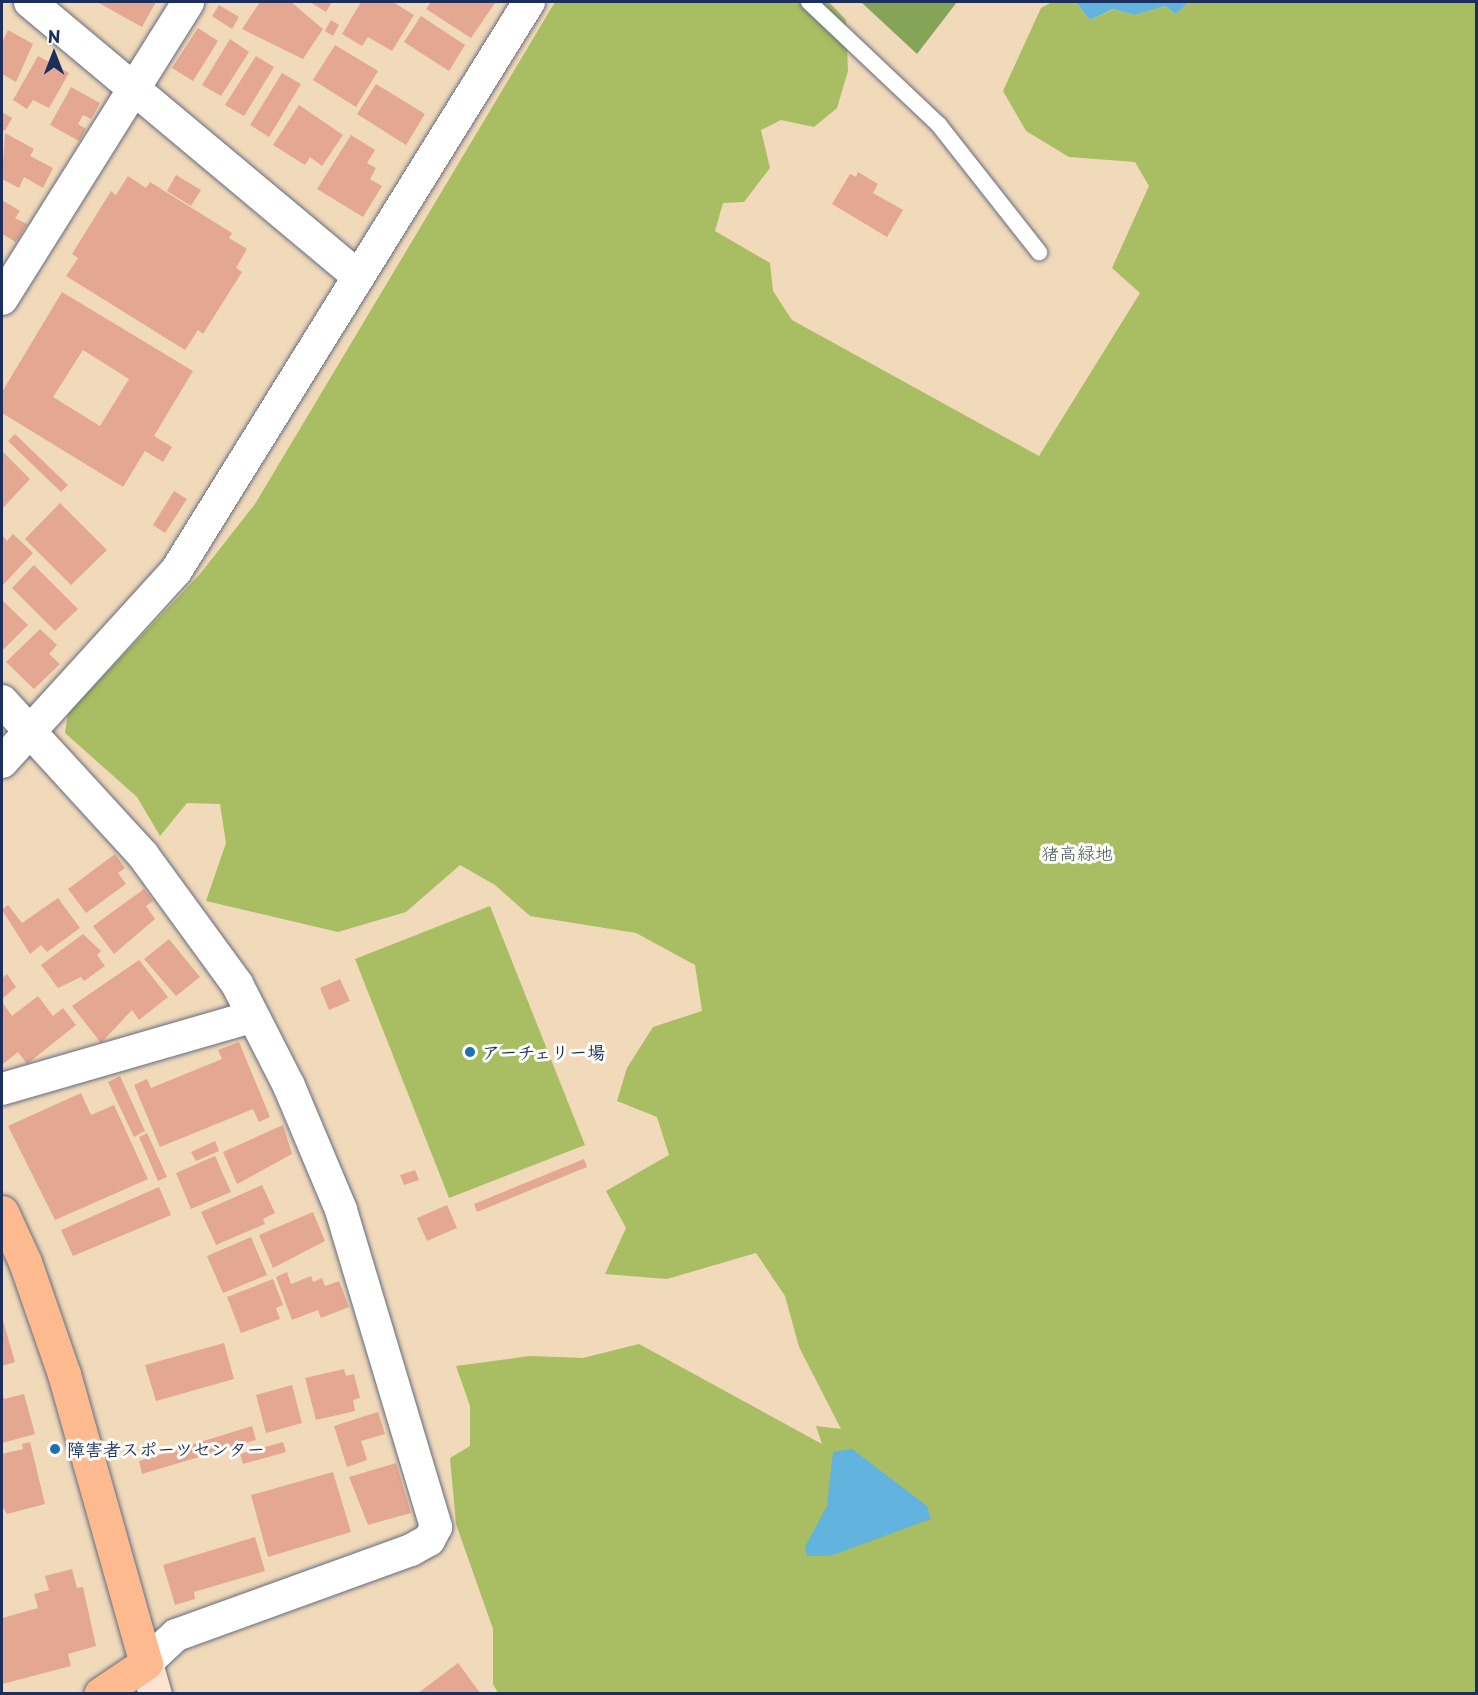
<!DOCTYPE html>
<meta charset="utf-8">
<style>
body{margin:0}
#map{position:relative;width:1478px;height:1695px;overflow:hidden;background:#f1daba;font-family:"Playpen Sans","Klee One",sans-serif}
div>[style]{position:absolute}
.green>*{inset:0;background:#a9bd62}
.forest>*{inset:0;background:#86a458}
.water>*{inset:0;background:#62b3dd}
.building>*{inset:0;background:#e4a792}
.roads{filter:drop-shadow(0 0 2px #666b7e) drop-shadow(0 0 2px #666b7e)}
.lane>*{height:16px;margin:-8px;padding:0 8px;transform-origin:8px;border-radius:8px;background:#fff}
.street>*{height:32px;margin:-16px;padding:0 16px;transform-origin:16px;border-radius:16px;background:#fff}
.secondary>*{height:33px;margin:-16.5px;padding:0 16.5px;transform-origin:16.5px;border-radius:16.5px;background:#fee3d2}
.primary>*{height:33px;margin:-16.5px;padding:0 16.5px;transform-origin:16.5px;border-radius:16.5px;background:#fcba8e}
.dots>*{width:16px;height:16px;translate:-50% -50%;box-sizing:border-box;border:3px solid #fdfcf7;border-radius:50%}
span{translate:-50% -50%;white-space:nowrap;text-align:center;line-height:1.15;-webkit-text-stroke:6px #fdfcf7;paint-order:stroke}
.park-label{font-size:18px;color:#465a5f}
.poi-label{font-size:18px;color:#1b2f5e;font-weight:700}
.left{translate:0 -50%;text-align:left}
.frame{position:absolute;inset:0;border:3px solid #1b2f5e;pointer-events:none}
.north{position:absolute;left:24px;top:24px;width:60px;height:60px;-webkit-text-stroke:4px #fdfcf7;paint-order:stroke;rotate:0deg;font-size:16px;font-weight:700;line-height:24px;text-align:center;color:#1b2f5e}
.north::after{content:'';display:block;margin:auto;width:21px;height:27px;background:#1b2f5e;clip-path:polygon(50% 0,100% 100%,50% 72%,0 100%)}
</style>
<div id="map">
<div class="green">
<div style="clip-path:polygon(555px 2px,829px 2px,846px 20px,848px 71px,837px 108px,814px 127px,781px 120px,761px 130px,770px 168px,744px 202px,723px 203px,715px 231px,770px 263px,773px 291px,792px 320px,1039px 456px,1140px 293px,1112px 268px,1149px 186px,1135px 162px,1069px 157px,1026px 131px,1003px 91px,1041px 8px,1052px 2px,1076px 2px,1090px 20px,1114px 9px,1135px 15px,1165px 6px,1176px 14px,1189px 2px,1476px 2px,1476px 1693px,498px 1693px,493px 1684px,493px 1629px,456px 1524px,450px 1458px,470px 1446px,470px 1406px,456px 1366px,530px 1356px,583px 1358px,639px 1344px,822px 1444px,816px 1426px,841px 1429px,799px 1347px,785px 1296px,756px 1253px,667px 1279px,605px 1274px,626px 1228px,606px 1191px,669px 1155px,657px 1117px,617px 1101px,627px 1068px,653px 1027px,702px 1011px,695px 965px,636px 933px,530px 916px,495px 885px,460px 865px,406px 912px,338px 932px,206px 901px,226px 843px,220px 804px,187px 803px,160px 836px,137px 797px,65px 733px,68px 713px,200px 574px,255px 504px)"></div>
<div style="clip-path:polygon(490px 906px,585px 1145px,449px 1198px,355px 959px)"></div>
</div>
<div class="forest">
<div style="clip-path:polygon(861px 2px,957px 2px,917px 54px)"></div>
</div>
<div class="water">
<div style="clip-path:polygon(1076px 2px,1189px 2px,1176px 14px,1165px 6px,1135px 15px,1113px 9px,1090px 20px)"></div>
<div style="clip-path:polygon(852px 1449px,927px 1506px,931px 1519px,830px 1556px,807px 1556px,805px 1547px,827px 1506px,833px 1452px)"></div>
</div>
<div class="building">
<div style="clip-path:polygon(97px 2px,156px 2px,142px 27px)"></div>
<div style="clip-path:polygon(260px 2px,291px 2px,323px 29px,303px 59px,242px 29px)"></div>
<div style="clip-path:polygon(310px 2px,332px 2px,326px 12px)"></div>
<div style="clip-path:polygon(361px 2px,393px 2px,414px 15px,392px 51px,368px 37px,362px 46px,342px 34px)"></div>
<div style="clip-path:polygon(431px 2px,492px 2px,495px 3px,471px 38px,426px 9px)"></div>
<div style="clip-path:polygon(219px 5px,239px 17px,232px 29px,212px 16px)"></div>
<div style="clip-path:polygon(421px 16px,465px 45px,449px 71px,404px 42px)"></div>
<div style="clip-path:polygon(331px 20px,339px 25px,333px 36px,325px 31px)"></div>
<div style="clip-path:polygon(198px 28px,218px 41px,193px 81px,172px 68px)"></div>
<div style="clip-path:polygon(8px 30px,33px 44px,16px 82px,2px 74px,2px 43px)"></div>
<div style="clip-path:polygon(230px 39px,249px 52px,221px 96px,202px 85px)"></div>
<div style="clip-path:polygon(335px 45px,378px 71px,356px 107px,313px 80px)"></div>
<div style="clip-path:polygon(38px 56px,69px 73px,49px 108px,33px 100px,27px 109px,13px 100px)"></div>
<div style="clip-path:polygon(256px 56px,274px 67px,244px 116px,225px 105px)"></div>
<div style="clip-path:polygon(282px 73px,301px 84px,269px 137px,250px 125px)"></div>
<div style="clip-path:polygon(376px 84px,425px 114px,406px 145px,357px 114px)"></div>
<div style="clip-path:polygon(71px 87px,100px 103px,91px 119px,83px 115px,78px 124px,86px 129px,79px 141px,50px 125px)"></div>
<div style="clip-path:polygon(299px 105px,343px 135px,322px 166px,310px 157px,305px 165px,273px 145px)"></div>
<div style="clip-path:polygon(2px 112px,12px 118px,5px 131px,2px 129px)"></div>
<div style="clip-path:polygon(5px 133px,34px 149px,30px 156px,53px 168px,43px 188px,24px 177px,19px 188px,2px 179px)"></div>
<div style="clip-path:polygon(351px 135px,375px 150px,367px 163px,376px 168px,370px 179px,382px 186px,363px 217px,317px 189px)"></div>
<div style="clip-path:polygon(858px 172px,878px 184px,873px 193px,903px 210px,887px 237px,832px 204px,850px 174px,856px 177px)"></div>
<div style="clip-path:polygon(176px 175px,201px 190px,191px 206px,167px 191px)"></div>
<div style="clip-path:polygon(128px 176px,146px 188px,150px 182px,232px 233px,229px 238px,247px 249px,236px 268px,242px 272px,203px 334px,198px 330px,185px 350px,66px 276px,78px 258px,72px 254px,111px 191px,116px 195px)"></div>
<div style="clip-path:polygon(2px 200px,20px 211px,15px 218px,27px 224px,16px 242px,2px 234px)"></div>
<div style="clip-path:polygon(evenodd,62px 292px,193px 371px,154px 436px,172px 447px,163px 462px,145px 451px,123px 487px,2px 413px,2px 392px,62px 292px,83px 350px,129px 379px,100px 426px,53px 397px,83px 350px)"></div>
<div style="clip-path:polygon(15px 434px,68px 485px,61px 492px,8px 441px)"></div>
<div style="clip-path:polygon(2px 451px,30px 479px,2px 509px)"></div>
<div style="clip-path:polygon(174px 491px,187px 499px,165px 533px,153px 525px)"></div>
<div style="clip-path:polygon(60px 503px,107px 550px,71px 585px,25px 539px)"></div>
<div style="clip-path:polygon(13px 534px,33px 553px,2px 586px,2px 535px,7px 541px)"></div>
<div style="clip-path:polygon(34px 565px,78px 609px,55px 631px,12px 588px)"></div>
<div style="clip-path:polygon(2px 600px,28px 625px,2px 651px)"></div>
<div style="clip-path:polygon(40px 629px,57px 645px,49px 654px,60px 664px,34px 689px,6px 662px)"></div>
<div style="clip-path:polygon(115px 854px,125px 868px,118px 873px,126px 884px,86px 913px,68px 889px)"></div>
<div style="clip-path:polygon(144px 889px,153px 901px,146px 906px,155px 919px,114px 954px,93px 926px)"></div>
<div style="clip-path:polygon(58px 898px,80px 928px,47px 952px,41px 945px,30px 954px,2px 910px,8px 905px,22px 923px)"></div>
<div style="clip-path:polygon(83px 934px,101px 951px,97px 955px,105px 966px,84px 981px,81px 977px,58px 988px,41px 965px)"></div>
<div style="clip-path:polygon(169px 939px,200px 977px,176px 996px,144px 959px)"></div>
<div style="clip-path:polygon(139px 960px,168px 997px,139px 1020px,132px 1010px,101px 1043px,72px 1006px)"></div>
<div style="clip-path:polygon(7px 974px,16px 987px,2px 999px,2px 978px)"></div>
<div style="clip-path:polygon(340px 979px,350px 1001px,329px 1010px,320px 988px)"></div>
<div style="clip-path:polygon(38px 996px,53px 1016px,63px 1008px,76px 1025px,27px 1064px,18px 1052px,2px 1065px,2px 1002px,12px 1016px)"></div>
<div style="clip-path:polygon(239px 1042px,270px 1117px,259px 1122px,253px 1109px,160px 1147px,134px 1085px,147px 1079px,151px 1088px,222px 1059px,218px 1050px)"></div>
<div style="clip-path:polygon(120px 1076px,145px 1131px,134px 1137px,108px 1082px)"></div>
<div style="clip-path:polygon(81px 1093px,91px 1115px,114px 1105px,148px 1179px,55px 1220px,8px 1126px)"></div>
<div style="clip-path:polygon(283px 1125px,292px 1154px,237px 1184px,223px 1152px)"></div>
<div style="clip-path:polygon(147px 1133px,167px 1177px,158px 1181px,139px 1137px)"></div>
<div style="clip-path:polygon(215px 1141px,219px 1151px,196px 1161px,191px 1152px)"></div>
<div style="clip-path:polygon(215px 1156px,231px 1192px,191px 1209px,176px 1173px)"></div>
<div style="clip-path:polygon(584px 1159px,587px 1167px,477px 1212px,474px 1204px)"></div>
<div style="clip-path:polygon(415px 1170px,419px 1180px,404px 1185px,400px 1175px)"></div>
<div style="clip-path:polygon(262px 1185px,275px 1213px,263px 1219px,265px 1224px,216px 1245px,201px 1212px)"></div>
<div style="clip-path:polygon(159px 1187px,171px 1215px,73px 1256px,61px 1230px)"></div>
<div style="clip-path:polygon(447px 1205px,457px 1228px,427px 1241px,417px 1218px)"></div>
<div style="clip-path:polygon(313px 1212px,325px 1241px,273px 1268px,259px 1235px)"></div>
<div style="clip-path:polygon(251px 1237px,267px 1275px,223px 1293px,207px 1256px)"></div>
<div style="clip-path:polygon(287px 1272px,291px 1284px,311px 1276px,313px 1282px,322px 1278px,325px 1286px,339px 1281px,349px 1307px,321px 1318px,318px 1310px,292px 1320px,276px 1277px)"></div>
<div style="clip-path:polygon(273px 1279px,283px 1305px,276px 1308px,280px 1319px,241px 1333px,227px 1297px)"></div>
<div style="clip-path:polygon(2px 1317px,15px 1362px,2px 1366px)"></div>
<div style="clip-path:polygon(224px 1343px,234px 1379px,156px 1401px,145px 1365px)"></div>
<div style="clip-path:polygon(344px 1369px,346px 1376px,354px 1374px,360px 1398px,353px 1400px,355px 1411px,316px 1420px,305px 1378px)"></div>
<div style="clip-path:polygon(292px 1385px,302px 1423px,266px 1433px,256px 1395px)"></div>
<div style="clip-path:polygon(2px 1393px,4px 1399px,24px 1394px,35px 1434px,2px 1443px)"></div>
<div style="clip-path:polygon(378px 1412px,385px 1434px,361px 1441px,367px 1460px,347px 1467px,334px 1426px)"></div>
<div style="clip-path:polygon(252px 1426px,256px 1440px,142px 1474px,139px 1461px)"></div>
<div style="clip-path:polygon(30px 1442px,45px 1504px,7px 1514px,2px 1506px,2px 1454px,23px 1449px,22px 1444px)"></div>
<div style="clip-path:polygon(283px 1442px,286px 1452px,243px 1464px,240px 1454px)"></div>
<div style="clip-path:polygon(396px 1463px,411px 1513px,368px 1525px,349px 1477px)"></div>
<div style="clip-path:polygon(333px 1472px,351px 1532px,268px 1557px,251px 1495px)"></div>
<div style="clip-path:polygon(255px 1537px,265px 1571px,194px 1592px,195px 1599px,175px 1605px,163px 1565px)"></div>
<div style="clip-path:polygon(72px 1569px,77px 1588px,83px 1587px,96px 1646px,68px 1654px,71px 1666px,2px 1684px,2px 1618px,38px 1608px,34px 1594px,49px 1590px,45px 1576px)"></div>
<div style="clip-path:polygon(458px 1663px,481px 1694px,417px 1694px)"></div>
</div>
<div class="roads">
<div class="lane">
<div style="left:809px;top:2px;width:179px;rotate:43.4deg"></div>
<div style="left:939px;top:125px;width:162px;rotate:51.8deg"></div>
</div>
<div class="street">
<div style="left:30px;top:2px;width:427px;rotate:39.9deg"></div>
<div style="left:2px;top:299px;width:350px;rotate:-57.9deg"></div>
<div style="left:2px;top:701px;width:209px;rotate:47.5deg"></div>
<div style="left:143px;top:855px;width:160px;rotate:53.9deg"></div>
<div style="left:237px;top:984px;width:114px;rotate:63deg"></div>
<div style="left:289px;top:1086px;width:134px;rotate:67.2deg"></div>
<div style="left:341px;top:1210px;width:331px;rotate:73.3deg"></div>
<div style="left:436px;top:1527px;width:15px;rotate:118deg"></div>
<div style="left:429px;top:1540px;width:21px;rotate:151deg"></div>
<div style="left:411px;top:1550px;width:250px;rotate:160.1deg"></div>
<div style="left:176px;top:1635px;width:41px;rotate:137deg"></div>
<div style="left:2px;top:762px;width:258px;rotate:-47.7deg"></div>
<div style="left:176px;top:571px;width:670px;rotate:-58.19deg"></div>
<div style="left:2px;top:1089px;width:259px;rotate:-16.1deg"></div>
</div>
<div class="secondary">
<div style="left:146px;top:1663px;width:32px;rotate:74deg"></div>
</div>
<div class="primary">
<div style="left:2px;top:1212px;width:55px;rotate:65.3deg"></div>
<div style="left:25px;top:1262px;width:119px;rotate:70.8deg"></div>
<div style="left:64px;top:1374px;width:300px;rotate:74.2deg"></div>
<div style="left:146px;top:1663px;width:55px;rotate:146deg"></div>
</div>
</div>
<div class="dots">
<div style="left:470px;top:1052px;background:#1f6fb2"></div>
<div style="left:55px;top:1449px;background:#1f6fb2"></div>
</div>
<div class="park-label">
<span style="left:1077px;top:853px">猪高緑地</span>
</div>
<div class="poi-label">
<span class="left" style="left:482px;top:1052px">アーチェリー場</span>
<span class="left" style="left:67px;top:1449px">障害者スポーツセンター</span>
</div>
<div class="frame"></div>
<div class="north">N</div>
</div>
